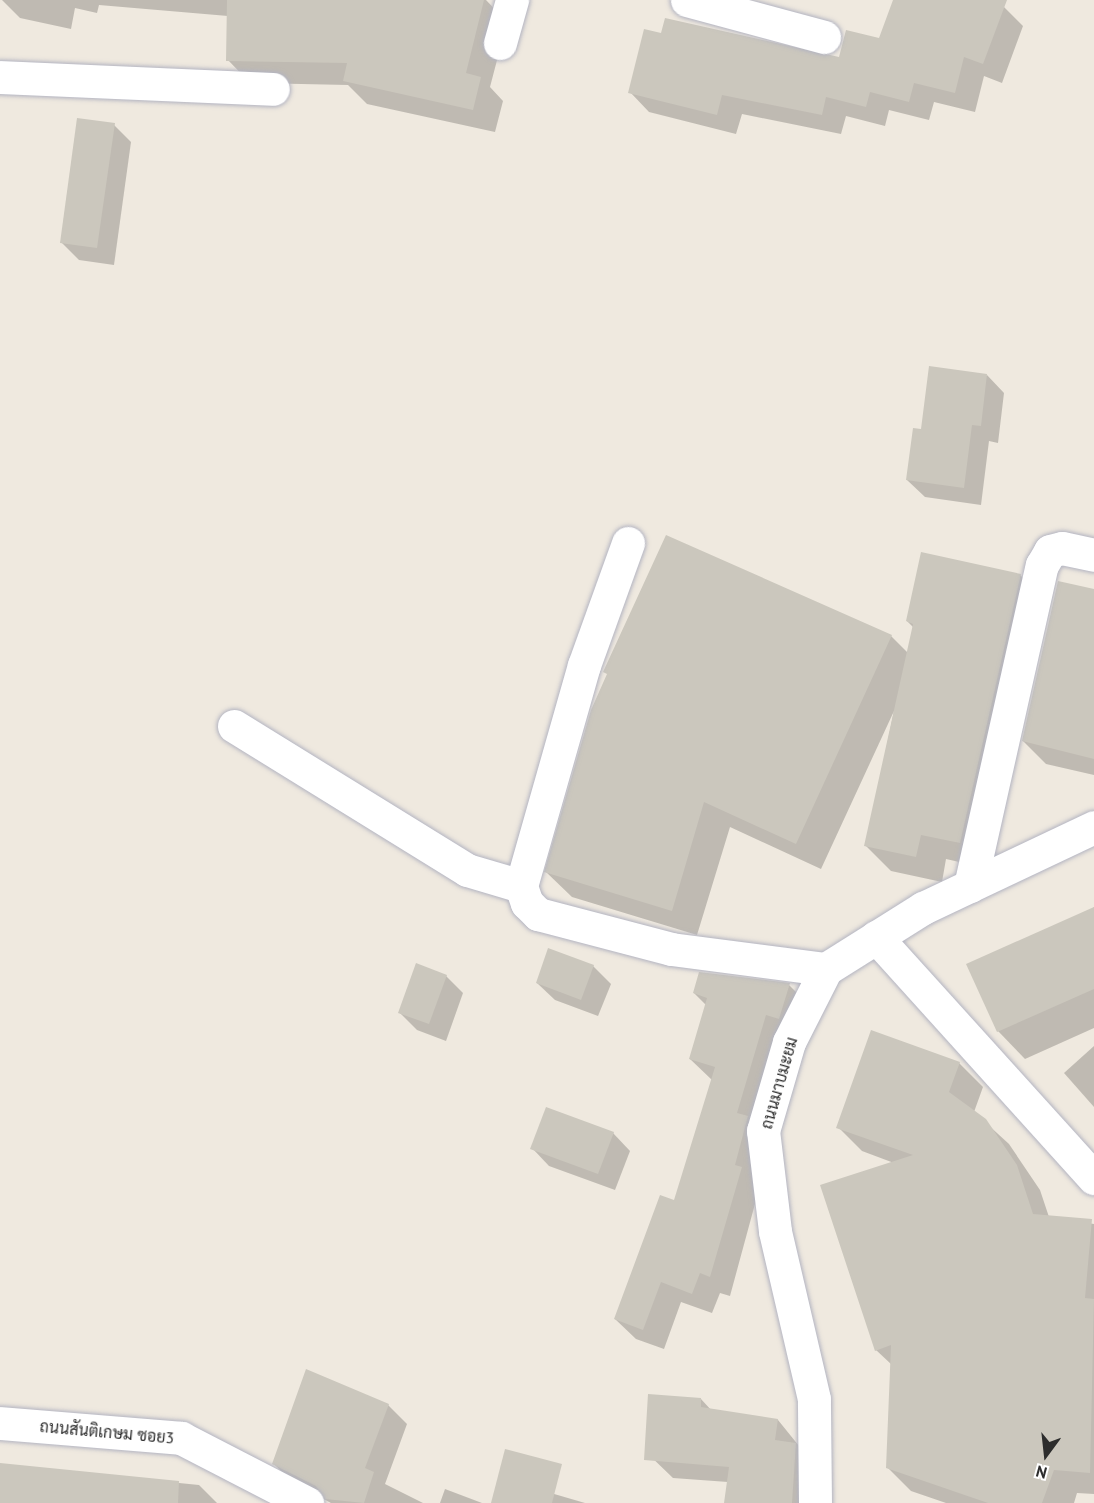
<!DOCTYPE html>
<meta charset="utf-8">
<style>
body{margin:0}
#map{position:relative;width:1094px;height:1503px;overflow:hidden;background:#efe9df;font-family:"PT Sans",Sarabun,sans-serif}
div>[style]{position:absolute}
.shadow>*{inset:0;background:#0003}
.building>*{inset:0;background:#cbc7bd}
.roads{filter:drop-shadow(0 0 2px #b3b4c1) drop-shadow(0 0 2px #b3b4c1)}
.street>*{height:33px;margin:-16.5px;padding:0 16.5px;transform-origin:16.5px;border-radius:16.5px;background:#fff}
span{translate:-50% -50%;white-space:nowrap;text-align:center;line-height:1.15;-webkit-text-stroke:4.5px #fff;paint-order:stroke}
.street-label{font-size:16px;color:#2d2d2d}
.north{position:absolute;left:1016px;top:1425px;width:60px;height:60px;-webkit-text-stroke:4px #fff;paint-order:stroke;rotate:195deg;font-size:16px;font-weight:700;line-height:24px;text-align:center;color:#2d2d2d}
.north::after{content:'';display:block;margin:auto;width:21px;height:27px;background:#2d2d2d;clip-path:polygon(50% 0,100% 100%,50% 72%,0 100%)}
</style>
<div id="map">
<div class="shadow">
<div style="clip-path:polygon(2px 0,486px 0,507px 22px,490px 87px,503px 101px,495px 132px,367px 104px,348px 85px,250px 83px,228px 60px,228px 16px,99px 5px,97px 13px,75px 8px,71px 29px,20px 18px)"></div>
<div style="clip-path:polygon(895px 0,986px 0,1004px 7px,1023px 26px,1002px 83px,984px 76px,975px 112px,934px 102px,929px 120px,889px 110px,885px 126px,846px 116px,841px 134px,742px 114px,736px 134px,649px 112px,630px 92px,663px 35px,840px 59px,880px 40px)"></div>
<div style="clip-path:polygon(114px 125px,131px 142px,114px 265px,79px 260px,61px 242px)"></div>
<div style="clip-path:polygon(987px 375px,1004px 393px,998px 443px,989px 441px,981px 505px,925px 497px,907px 480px,922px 430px)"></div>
<div style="clip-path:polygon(1020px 575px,1046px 600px,986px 868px,946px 859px,942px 882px,891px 871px,866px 846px,894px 711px,821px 869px,730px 827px,697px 935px,572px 897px,546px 872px,891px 636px,908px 653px,913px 627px,907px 621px)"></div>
<div style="clip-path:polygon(1094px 591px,1094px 775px,1046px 764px,1023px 741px)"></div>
<div style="clip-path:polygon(1094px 907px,1094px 1028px,1025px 1059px,998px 1031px)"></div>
<div style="clip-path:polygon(593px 966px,611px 984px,598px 1016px,555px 1000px,537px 983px)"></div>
<div style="clip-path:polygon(446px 976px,463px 993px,446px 1041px,417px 1030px,399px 1012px)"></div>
<div style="clip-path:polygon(789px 985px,809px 1005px,730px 1296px,720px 1293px,712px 1313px,681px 1302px,664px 1349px,636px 1339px,615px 1319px,675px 1202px,712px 1080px,690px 1059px,706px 1005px,694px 993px)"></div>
<div style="clip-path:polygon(1094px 1046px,1094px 1107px,1064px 1073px)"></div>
<div style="clip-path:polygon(959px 1063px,983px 1087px,974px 1112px,1009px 1144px,1040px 1190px,1049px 1217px,1094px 1224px,1094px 1494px,1077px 1493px,1074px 1503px,946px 1503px,911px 1491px,887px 1467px,892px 1365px,876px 1350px,894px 1163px,862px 1151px,838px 1127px)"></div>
<div style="clip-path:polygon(613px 1133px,630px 1151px,615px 1190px,549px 1166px,532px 1148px)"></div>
<div style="clip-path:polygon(701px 1399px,712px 1411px,778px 1420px,812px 1462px,810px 1503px,725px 1503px,728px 1482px,673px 1478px,646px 1452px)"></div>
<div style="clip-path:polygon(388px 1405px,407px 1424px,385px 1484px,423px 1503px,331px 1503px,292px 1482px,273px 1463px)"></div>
<div style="clip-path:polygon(0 1465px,199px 1485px,217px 1503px,0 1503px)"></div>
<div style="clip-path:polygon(499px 1478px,585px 1503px,492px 1503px)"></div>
<div style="clip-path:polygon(445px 1489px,482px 1503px,440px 1503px)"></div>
</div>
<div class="building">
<div style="clip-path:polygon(227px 0,484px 0,466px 73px,481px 77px,473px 110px,343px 81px,347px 63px,226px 61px)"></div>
<div style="clip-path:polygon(893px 0,1007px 0,983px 64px,964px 57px,955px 93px,914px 83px,909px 102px,870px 92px,866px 107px,826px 97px,822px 115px,722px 95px,717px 115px,628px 93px,644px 29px,661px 33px,665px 18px,839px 57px,846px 30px,879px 38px)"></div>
<div style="clip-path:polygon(77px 118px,115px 123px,97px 248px,60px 243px)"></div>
<div style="clip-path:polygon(929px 366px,987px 374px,981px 426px,972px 425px,964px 488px,906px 480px,913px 428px,921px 429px)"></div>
<div style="clip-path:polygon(666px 535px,892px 635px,796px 844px,704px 802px,672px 911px,544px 872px,591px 710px,607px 674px,603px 672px)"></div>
<div style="clip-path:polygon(921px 552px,1021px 574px,960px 843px,921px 835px,916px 857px,864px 846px,913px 624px,906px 621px)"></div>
<div style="clip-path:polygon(1058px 581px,1094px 589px,1094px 759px,1022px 741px)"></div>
<div style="clip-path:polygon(1094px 907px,1094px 989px,997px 1032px,966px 964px)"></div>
<div style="clip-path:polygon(548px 948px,594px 965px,581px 1000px,536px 983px)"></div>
<div style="clip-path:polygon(416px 963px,447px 975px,429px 1024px,398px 1013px)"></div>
<div style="clip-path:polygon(699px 972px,790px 983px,779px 1019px,766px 1015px,737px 1113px,748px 1116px,735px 1165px,742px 1167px,710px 1277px,700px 1273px,692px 1294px,661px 1282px,643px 1330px,614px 1319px,660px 1195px,674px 1200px,715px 1067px,689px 1059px,707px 998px,693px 993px)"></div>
<div style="clip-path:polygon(871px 1030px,960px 1062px,949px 1092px,986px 1119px,1017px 1165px,1033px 1214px,1092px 1219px,1085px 1298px,1094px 1299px,1090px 1473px,1054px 1470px,1042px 1503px,988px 1503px,886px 1468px,891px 1345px,875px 1351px,820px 1185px,913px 1155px,836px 1128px)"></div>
<div style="clip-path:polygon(546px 1107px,614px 1132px,598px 1174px,530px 1149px)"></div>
<div style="clip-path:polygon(306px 1369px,389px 1404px,365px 1468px,374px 1472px,364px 1503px,325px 1499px,316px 1486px,272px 1464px)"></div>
<div style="clip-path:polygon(648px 1394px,701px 1398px,701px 1407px,778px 1419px,775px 1440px,796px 1443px,792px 1503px,724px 1503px,729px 1467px,644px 1460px)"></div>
<div style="clip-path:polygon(505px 1449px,562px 1464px,552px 1503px,491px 1503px)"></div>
<div style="clip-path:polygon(0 1463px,179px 1481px,178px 1503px,0 1503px)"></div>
</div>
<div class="roads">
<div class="street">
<div style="left:687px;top:0;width:142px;rotate:15.1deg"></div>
<div style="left:500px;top:43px;width:45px;rotate:-74.4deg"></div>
<div style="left:0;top:77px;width:273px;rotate:2.5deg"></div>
<div style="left:628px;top:543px;width:130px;rotate:109.8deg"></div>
<div style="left:584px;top:665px;width:230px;rotate:105.9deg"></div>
<div style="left:521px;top:886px;width:18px;rotate:71deg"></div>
<div style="left:527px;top:903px;width:16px;rotate:45deg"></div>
<div style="left:538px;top:914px;width:138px;rotate:14.7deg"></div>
<div style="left:671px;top:949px;width:156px;rotate:7.4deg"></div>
<div style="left:234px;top:726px;width:274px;rotate:31.7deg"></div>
<div style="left:467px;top:870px;width:56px;rotate:16.5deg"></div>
<div style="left:970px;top:886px;width:329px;rotate:-77.4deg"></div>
<div style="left:1042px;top:565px;width:16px;rotate:-60deg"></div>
<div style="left:1050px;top:551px;width:12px;rotate:-14deg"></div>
<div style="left:1062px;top:548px;width:33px;rotate:12deg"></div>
<div style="left:876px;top:937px;width:325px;rotate:47.9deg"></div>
<div style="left:0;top:1423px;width:182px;rotate:4.7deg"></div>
<div style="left:181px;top:1438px;width:142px;rotate:27.3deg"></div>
<div style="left:815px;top:1503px;width:104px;rotate:-90.6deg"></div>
<div style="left:814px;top:1399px;width:172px;rotate:-103.1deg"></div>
<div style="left:775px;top:1231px;width:101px;rotate:-96.8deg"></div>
<div style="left:763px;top:1131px;width:93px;rotate:-73.7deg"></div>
<div style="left:789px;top:1042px;width:82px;rotate:-63.1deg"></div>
<div style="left:826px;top:969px;width:115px;rotate:-32.2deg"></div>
<div style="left:923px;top:908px;width:189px;rotate:-25.3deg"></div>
</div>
</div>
<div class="street-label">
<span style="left:779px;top:1083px;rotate:-74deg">ถนนมาบมะยม</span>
<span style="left:107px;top:1432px;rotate:5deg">ถนนสันติเกษม ซอย3</span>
</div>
<div class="north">N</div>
</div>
